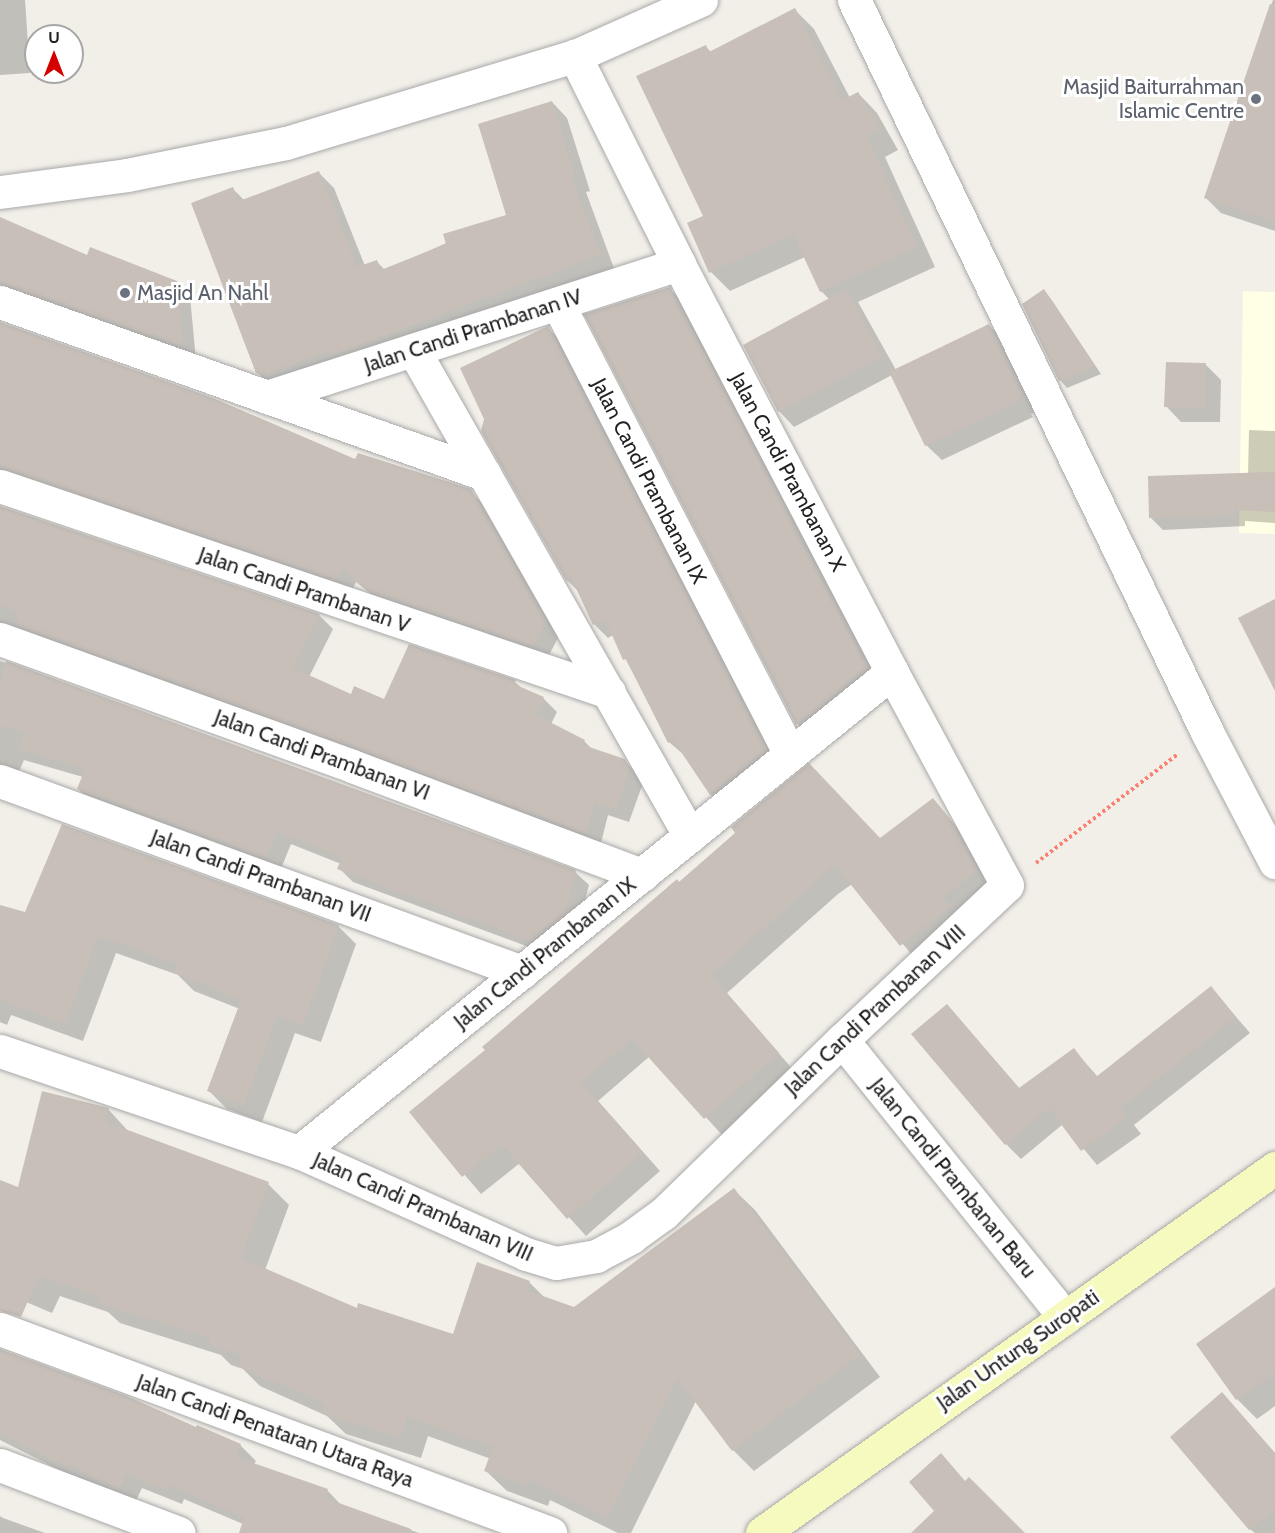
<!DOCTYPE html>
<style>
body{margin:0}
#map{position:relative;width:1275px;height:1533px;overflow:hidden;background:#f2efe9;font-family:Cabin,sans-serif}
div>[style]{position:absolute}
.education>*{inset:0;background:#ffffe5}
.shadow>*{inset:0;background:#0003}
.building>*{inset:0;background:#c7bfb8}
.path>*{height:4px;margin-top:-2px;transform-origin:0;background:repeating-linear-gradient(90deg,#fa8072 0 3px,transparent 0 6px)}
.roads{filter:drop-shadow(0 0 2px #a9a9a9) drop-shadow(0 0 2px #a9a9a9)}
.minor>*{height:33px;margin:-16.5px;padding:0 16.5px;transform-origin:16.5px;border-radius:16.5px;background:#fff}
.secondary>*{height:33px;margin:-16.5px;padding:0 16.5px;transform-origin:16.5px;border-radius:16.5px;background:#f7fabf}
.dots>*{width:16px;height:16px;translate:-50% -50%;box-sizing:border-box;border:3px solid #fff;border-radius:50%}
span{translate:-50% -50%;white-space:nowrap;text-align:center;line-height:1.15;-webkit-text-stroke:6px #fff;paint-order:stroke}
.worship-label{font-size:21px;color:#5b616d}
.right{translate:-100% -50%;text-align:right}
.left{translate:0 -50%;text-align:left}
.street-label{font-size:21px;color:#222}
.north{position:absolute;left:24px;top:24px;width:60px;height:60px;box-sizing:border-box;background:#fff;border:2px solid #a7a7a7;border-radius:50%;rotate:0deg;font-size:16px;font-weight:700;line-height:24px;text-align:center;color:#222}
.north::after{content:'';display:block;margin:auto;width:21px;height:27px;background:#d40000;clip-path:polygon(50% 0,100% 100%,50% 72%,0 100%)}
</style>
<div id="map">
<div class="education">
<div style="clip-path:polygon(1243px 291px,1275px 292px,1275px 534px,1239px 533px)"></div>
</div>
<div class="shadow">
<div style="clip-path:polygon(0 0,25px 0,30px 73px,0 75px)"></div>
<div style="clip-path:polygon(1273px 0,1275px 0,1275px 231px,1221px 213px,1205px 197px)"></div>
<div style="clip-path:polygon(795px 10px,814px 29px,850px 98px,858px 93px,877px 113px,898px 150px,885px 157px,935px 267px,858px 302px,896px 370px,989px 325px,1004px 341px,1038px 411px,1031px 414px,1033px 417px,942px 460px,926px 445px,892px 375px,794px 427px,779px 411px,829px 299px,821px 291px,805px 257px,730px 291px,711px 272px,705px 217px,706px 47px,711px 52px)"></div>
<div style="clip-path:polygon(552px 102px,567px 118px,590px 191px,586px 192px,615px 271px,273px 388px,257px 372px,233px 189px,245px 201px,319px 173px,334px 188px,365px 266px,377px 262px,385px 270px,508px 216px)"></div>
<div style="clip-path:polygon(0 222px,88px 257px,176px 282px,190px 296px,196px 360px,0 303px)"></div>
<div style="clip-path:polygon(669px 288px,684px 303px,882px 682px,812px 739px,798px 724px,587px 315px)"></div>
<div style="clip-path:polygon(1044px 291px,1051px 299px,1101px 374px,1067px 388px,1060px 380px)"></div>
<div style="clip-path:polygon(0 323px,356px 461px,470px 491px,484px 505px,559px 636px,547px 659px,383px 604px,356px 582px,351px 593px,0 487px)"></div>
<div style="clip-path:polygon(548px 328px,561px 341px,779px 764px,724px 808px,711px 795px,684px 755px,669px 742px,613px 635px,608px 638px,594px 624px,580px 593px,568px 581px,483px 431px)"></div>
<div style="clip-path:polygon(1206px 365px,1221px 380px,1220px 422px,1181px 422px,1166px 406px)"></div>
<div style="clip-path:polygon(1249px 430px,1275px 431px,1275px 523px,1245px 521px,1245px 526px,1163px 530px,1151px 518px,1248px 475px)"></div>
<div style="clip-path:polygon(0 507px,319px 615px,333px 629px,309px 677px,352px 696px,385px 701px,515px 682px,523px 689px,543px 698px,557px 712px,551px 724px,584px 741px,593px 750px,624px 760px,638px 775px,643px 783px,629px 822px,608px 815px,600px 847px,0 640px)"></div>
<div style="clip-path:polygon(0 661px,575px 872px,589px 885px,578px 926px,545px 953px,353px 882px,339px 868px,341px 864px,291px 844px,280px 871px,92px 802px,78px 789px,83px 777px,24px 760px,17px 776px,0 782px)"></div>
<div style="clip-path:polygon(933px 800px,968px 840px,994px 888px,919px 963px,852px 884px,838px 894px,727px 993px,795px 1072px,723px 1136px,650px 1056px,598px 1101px,660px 1171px,586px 1236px,520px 1163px,481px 1194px,411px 1112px,487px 1051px,544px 997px,737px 833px,880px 839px)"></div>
<div style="clip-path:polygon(0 906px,26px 913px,338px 926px,356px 944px,321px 1042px,295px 1033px,262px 1122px,227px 1109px,209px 1091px,240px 1009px,194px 991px,178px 975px,116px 953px,83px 1041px,11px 1015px,7px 1025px,0 1022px)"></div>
<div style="clip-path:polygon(1211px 988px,1250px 1033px,1134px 1125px,1141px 1134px,1097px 1165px,1063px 1124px,1021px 1159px,1006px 1144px,947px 1006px,1020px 1089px,1074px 1050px,1098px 1077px)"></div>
<div style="clip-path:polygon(108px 1109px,129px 1132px,268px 1184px,289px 1205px,265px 1270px,358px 1311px,454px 1336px,529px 1282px,545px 1298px,574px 1308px,734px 1190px,755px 1210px,880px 1377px,754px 1471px,733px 1450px,696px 1401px,631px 1533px,618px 1533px,550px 1500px,548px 1506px,507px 1491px,486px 1471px,491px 1459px,428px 1436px,421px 1458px,346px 1434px,327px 1416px,260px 1386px,243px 1369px,231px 1365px,221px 1355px,120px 1323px,108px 1312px,60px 1296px,52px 1313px,0 1291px,0 1181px,19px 1189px)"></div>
<div style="clip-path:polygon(1275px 1289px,1275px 1406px,1257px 1419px,1237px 1399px,1198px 1344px)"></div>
<div style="clip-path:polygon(0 1351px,240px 1445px,256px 1461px,254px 1464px,327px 1490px,342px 1506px,419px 1533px,246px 1533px,243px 1524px,184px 1499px,182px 1504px,142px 1488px,135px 1503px,83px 1482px,0 1440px)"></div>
<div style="clip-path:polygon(1222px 1394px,1275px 1453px,1275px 1533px,1255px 1533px,1250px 1529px)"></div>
<div style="clip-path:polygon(0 1516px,3px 1518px,45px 1533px,0 1533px)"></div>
</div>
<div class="building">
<div style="clip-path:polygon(1270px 4px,1275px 5px,1275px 222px,1204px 198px)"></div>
<div style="clip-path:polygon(795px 8px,843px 100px,858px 92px,880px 130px,867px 137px,917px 247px,820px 292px,793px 234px,709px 273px,687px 223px,703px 216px,636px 76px,706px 45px,709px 52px)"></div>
<div style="clip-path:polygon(552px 101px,575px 175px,571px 177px,601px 255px,332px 355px,331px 351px,261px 375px,256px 373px,191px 203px,233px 187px,239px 201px,319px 171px,357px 267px,377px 260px,381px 270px,446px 244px,443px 234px,506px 215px,478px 124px)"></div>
<div style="clip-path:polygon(0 217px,87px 255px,90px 247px,177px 281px,183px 347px,0 284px)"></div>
<div style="clip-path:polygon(670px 287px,795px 526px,793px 528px,868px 667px,796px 725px,584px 314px)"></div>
<div style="clip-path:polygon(846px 289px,883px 357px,778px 412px,743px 345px)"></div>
<div style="clip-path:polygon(1044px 289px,1095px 366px,1059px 381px,1022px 304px)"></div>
<div style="clip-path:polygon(0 322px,213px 398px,355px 459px,358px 453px,471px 489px,546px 621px,533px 647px,368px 591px,342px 569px,337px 580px,0 468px)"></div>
<div style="clip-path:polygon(989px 324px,1024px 395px,1017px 398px,1019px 401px,925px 446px,889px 372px)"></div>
<div style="clip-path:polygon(548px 326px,767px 749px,710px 795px,673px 740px,668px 743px,626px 659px,623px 660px,605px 619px,593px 625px,570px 575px,567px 582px,481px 431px,484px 419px,460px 368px)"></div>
<div style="clip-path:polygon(1166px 362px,1206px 363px,1205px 408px,1164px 407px)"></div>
<div style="clip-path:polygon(1275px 472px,1275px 512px,1233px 510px,1234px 515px,1149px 518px,1148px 476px)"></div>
<div style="clip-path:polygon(0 506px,320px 614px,293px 668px,351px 694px,354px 686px,384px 699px,409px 644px,516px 680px,514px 684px,544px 697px,536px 715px,585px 740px,583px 745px,625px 759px,630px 768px,616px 809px,595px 802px,586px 834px,16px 625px,19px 614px,0 604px)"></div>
<div style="clip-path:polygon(1275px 599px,1275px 691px,1238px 618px)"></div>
<div style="clip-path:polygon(6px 661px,576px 870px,565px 913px,530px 941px,337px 869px,342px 857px,277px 832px,266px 858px,77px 789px,85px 769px,18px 749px,24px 732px,0 726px,0 683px)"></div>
<div style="clip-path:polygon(809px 763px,880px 838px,933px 798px,951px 820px,978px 870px,943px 898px,951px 906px,900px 946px,835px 865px,711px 975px,779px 1053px,704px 1119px,632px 1039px,581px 1082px,643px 1152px,567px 1219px,502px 1145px,462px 1177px,409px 1112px,485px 1050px,482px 1047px,648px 904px,677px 879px,679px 882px,735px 833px,731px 827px)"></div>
<div style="clip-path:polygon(62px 824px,339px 925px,303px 1025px,277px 1016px,244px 1105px,207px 1091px,241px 1000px,174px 973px,177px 964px,98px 936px,65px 1024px,0 1000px,0 905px,25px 912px)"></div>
<div style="clip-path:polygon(1211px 986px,1236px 1017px,1120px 1109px,1126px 1118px,1081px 1151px,1049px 1108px,1005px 1145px,911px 1034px,947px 1004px,1019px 1088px,1074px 1048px,1096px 1077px)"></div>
<div style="clip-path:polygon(42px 1091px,109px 1108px,106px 1122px,269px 1182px,241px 1258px,357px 1308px,358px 1303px,453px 1334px,477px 1262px,530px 1281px,526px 1290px,574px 1307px,734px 1188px,860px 1355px,732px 1451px,677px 1378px,607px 1518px,529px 1480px,527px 1486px,484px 1471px,493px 1447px,407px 1416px,400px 1438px,323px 1413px,326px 1404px,237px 1366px,242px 1356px,208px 1344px,210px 1338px,97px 1303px,100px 1296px,39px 1276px,21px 1317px,0 1311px,0 1180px,18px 1187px)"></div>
<div style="clip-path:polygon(1275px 1287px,1275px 1373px,1236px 1400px,1196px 1344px)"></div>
<div style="clip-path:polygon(0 1349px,127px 1396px,196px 1427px,197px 1425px,241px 1444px,236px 1457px,328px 1489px,325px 1498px,411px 1529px,411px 1533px,239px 1533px,244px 1517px,169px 1485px,167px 1490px,126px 1474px,120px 1489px,69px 1465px,68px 1468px,0 1433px)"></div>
<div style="clip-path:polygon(1222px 1392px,1275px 1453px,1275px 1509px,1249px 1530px,1170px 1437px)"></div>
<div style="clip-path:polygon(941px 1453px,965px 1481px,969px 1477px,1025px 1533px,911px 1533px,934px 1511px,909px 1482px)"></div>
</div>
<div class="path">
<div style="left:1036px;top:863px;width:179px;rotate:-37.5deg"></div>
</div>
<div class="roads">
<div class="minor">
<div style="left:854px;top:0;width:813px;rotate:64.25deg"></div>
<div style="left:1207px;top:732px;width:147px;rotate:62.4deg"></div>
<div style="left:0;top:192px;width:128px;rotate:-7.6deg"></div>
<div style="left:127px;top:175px;width:162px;rotate:-11.4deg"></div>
<div style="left:286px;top:143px;width:302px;rotate:-16.8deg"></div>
<div style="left:575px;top:56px;width:138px;rotate:-24deg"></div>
<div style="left:0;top:302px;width:514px;rotate:19.56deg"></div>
<div style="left:558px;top:304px;width:506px;rotate:62.73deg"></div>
<div style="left:414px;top:351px;width:558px;rotate:60.36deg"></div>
<div style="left:267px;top:397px;width:433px;rotate:-17.9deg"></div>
<div style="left:0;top:486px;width:643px;rotate:18.69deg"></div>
<div style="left:0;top:639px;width:374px;rotate:19.8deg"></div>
<div style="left:352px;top:766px;width:310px;rotate:20.6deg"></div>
<div style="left:0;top:781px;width:556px;rotate:20.1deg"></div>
<div style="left:842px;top:1040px;width:356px;rotate:51.2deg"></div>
<div style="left:0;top:1051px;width:316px;rotate:18.7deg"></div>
<div style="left:299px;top:1152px;width:249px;rotate:24.2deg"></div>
<div style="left:526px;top:1254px;width:31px;rotate:17deg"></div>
<div style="left:556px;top:1263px;width:41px;rotate:-9.9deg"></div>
<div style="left:596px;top:1256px;width:40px;rotate:-28deg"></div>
<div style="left:631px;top:1237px;width:41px;rotate:-36deg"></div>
<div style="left:664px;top:1213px;width:248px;rotate:-44.2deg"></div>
<div style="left:842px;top:1040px;width:226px;rotate:-43.2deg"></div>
<div style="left:1007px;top:885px;width:242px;rotate:-118.4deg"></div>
<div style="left:892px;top:672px;width:460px;rotate:-117.6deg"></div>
<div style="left:679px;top:264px;width:233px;rotate:-116.6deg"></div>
<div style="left:299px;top:1152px;width:763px;rotate:-38.99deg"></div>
<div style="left:0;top:1329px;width:587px;rotate:20.35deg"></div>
<div style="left:0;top:1465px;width:191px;rotate:20.8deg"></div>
</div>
<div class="secondary">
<div style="left:762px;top:1533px;width:630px;rotate:-35.43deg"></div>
</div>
</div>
<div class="dots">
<div style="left:1256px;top:99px;background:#6b7280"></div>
<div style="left:125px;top:293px;background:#6b7280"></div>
</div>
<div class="worship-label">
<span class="right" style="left:1244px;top:99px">Masjid Baiturrahman<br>Islamic Centre</span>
<span class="left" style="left:137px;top:293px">Masjid An Nahl</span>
</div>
<div class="street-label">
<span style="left:473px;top:331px;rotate:-18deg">Jalan Candi Prambanan IV</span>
<span style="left:788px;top:472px;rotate:62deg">Jalan Candi Prambanan X</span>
<span style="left:649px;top:481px;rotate:63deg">Jalan Candi Prambanan IX</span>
<span style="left:304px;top:590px;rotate:19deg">Jalan Candi Prambanan V</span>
<span style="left:322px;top:755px;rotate:20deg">Jalan Candi Prambanan VI</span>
<span style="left:261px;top:876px;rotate:20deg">Jalan Candi Prambanan VII</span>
<span style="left:545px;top:953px;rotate:-39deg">Jalan Candi Prambanan IX</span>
<span style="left:875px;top:1010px;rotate:-43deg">Jalan Candi Prambanan VIII</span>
<span style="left:953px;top:1178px;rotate:51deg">Jalan Candi Prambanan Baru</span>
<span style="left:423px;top:1207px;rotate:24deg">Jalan Candi Prambanan VIII</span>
<span style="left:1018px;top:1350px;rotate:-35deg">Jalan Untung Suropati</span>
<span style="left:275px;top:1431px;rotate:20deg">Jalan Candi Penataran Utara Raya</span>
</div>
<div class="north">U</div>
</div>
